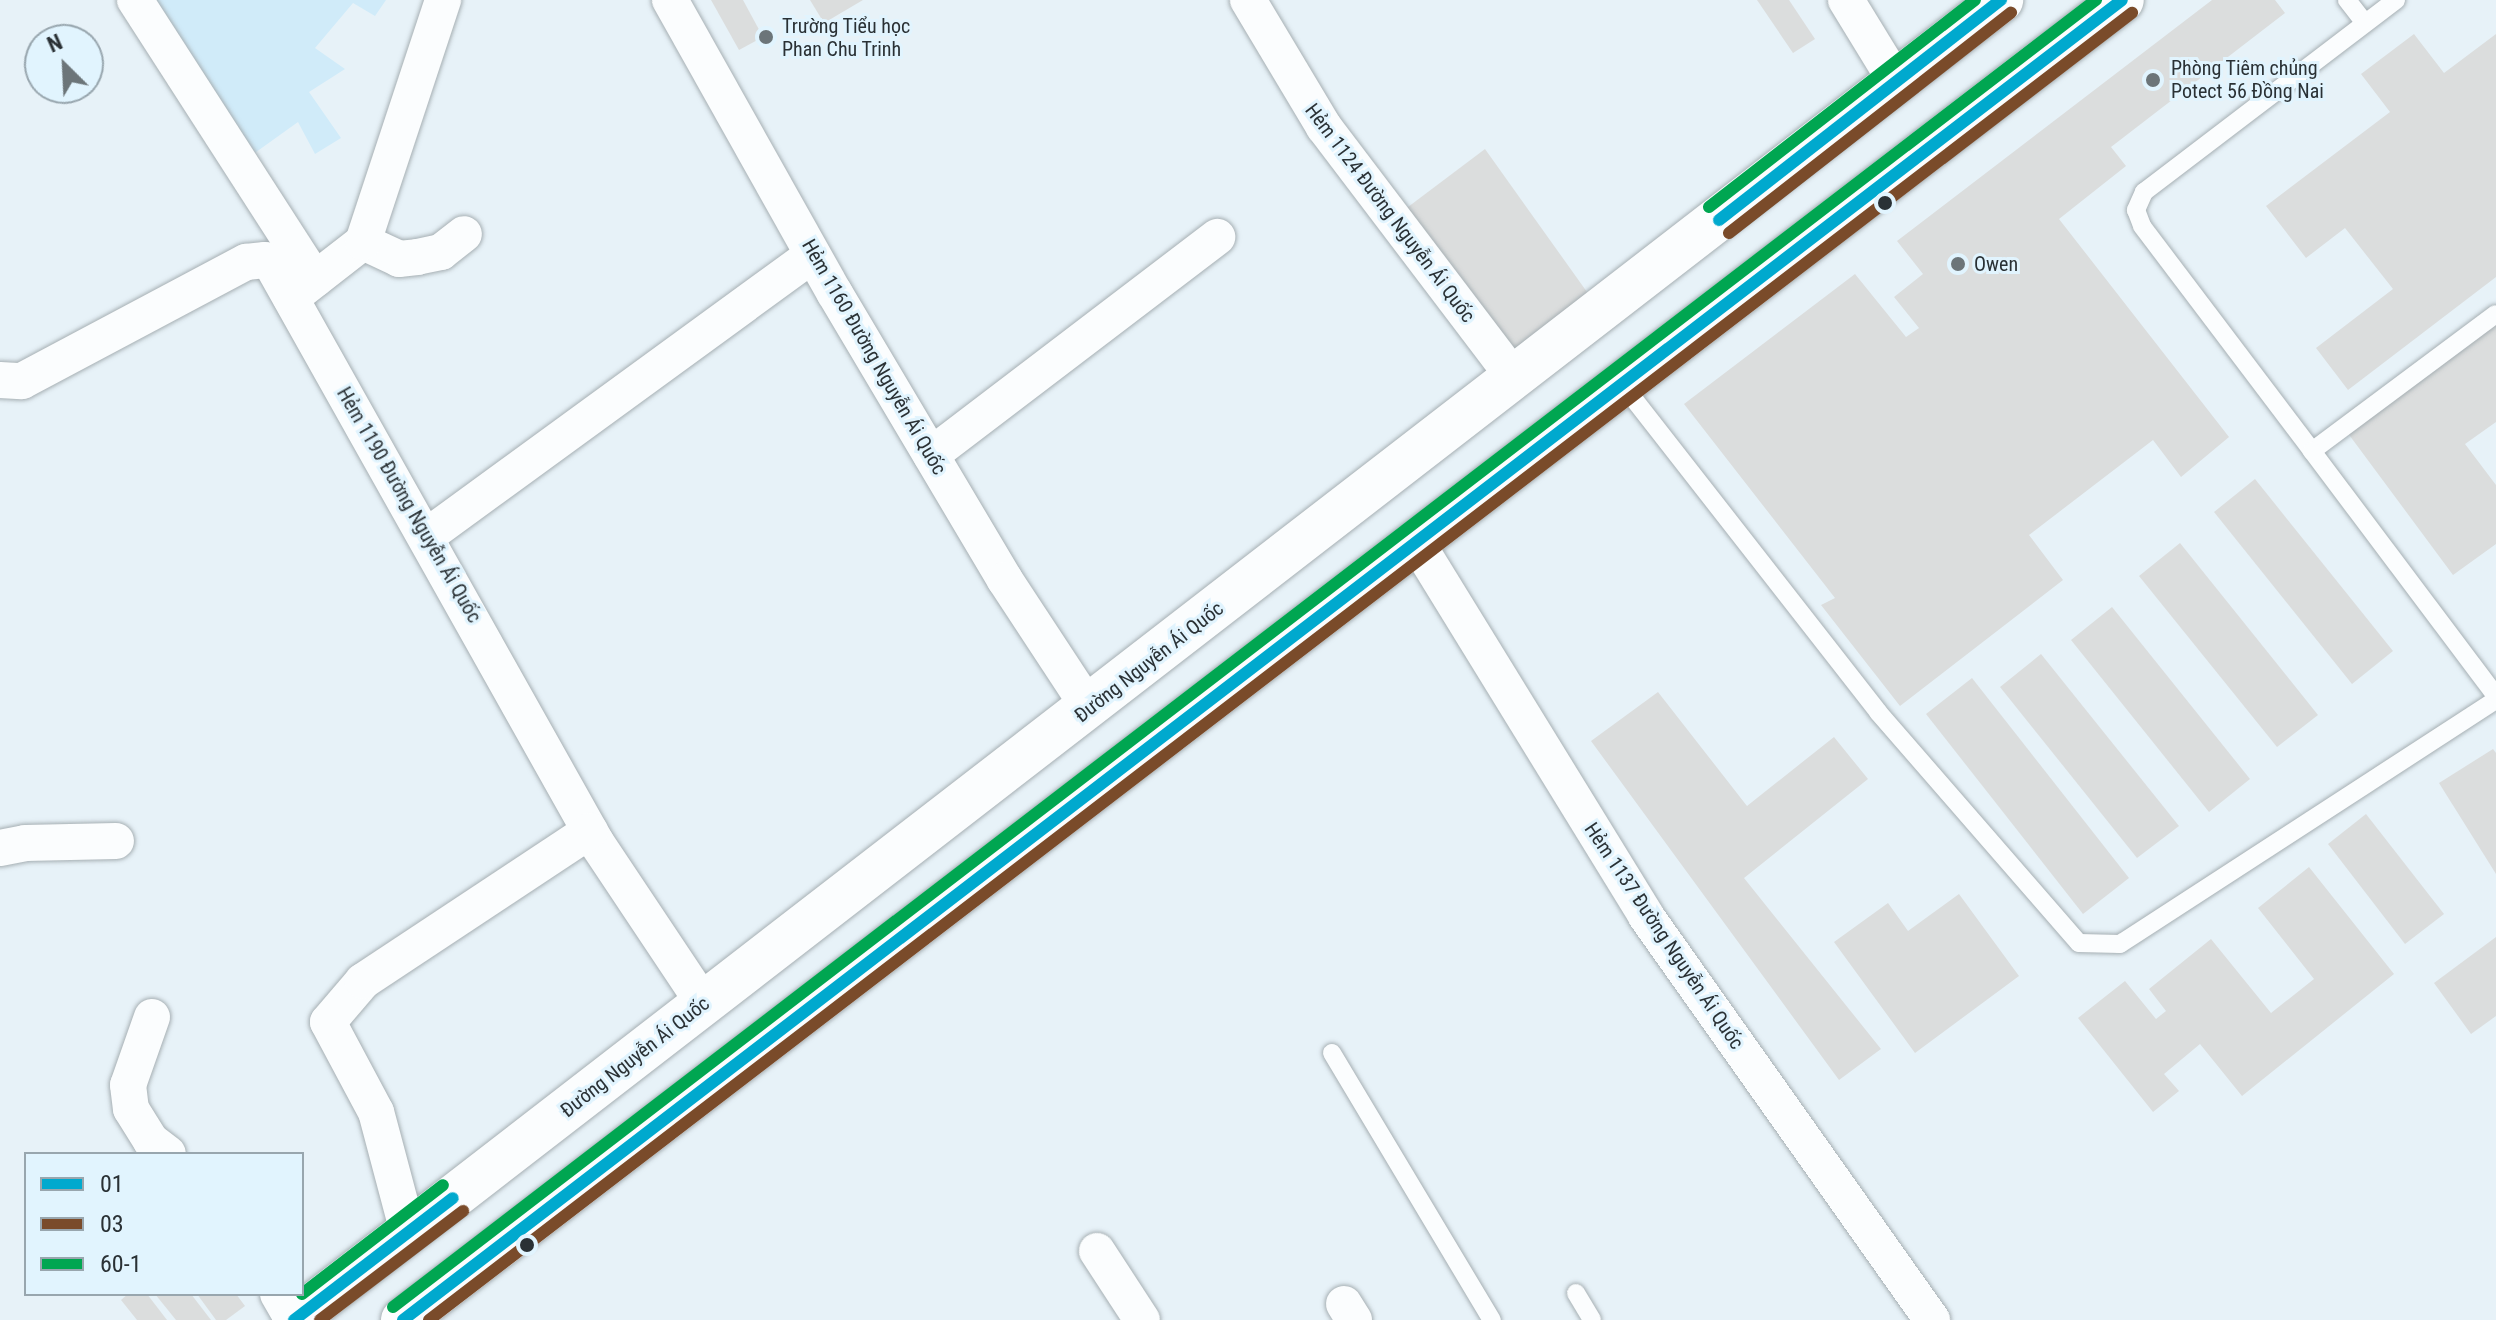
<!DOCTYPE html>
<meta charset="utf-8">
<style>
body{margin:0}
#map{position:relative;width:2496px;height:1320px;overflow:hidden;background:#e7f2f8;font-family:"Roboto Condensed",sans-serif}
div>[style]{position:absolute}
.green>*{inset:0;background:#d0ebf9}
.building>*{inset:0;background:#dbdddd}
.roads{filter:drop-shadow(0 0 2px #a6afb3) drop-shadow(0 0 2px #a6afb3)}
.lane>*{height:18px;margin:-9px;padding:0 9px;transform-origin:9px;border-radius:9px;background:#fbfdfe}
.street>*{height:36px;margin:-18px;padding:0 18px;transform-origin:18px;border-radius:18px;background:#fbfdfe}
.primary>*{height:44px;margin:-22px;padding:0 22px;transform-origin:22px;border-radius:22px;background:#fbfdfe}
.bus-1>*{height:12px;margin:-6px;padding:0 6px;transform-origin:6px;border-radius:6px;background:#00a9ce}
.bus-2>*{height:12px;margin:-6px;padding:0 6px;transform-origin:6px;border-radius:6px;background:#7a4b2a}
.bus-3>*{height:12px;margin:-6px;padding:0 6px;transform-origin:6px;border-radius:6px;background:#00a651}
.dots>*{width:22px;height:22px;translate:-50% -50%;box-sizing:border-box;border:4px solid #e1f4fe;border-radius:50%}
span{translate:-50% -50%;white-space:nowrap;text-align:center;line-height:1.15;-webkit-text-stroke:6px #e1f4fe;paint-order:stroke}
.poi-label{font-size:20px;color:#2a3135}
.left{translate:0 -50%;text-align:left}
.street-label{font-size:20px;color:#2a3135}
.legend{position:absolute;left:24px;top:1152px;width:280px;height:144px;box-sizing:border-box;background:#e1f4fe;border:2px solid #98a6ae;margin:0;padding:10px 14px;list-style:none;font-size:24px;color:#2a3135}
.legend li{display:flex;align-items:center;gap:16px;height:40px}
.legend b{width:40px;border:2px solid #98a6ae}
.north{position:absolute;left:24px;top:24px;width:80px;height:80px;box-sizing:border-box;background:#e1f4fe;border:2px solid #98a6ae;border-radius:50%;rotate:336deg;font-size:22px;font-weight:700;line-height:32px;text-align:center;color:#2a3135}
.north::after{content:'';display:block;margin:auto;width:28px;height:36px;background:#6c7579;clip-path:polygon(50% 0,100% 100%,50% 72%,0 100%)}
</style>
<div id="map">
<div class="green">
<div style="clip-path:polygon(153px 0,386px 0,375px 16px,353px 3px,315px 48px,345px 69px,309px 92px,341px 138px,315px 154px,298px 122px,252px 155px)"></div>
</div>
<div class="building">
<div style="clip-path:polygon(711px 0,743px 0,763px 37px,739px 50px)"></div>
<div style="clip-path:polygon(810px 0,863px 0,824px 23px)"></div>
<div style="clip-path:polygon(1757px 0,1789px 0,1815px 39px,1793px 53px)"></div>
<div style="clip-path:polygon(2212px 0,2275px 0,2285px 13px,2111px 147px,2126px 166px,2059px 219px,2229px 437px,2181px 477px,2153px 440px,2029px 535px,2063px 580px,1900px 706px,1821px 605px,1835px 598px,1684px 404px,1855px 274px,1906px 337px,1919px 328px,1894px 297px,1923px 274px,1897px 241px)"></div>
<div style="clip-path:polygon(2414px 34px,2444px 73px,2496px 34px,2496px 277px,2348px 390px,2316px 348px,2393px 289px,2345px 228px,2306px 258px,2266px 206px,2390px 112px,2361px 74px)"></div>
<div style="clip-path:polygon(1485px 149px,1592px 299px,1514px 359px,1404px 210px)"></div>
<div style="clip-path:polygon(2496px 322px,2496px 422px,2465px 444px,2496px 485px,2496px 544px,2453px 575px,2347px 432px)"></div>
<div style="clip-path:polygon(2255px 479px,2393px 651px,2352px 684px,2214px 512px)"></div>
<div style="clip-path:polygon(2180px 543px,2318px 715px,2277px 747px,2139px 576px)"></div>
<div style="clip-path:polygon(2112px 607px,2250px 779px,2209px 812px,2071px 640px)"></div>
<div style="clip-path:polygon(2041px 654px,2179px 826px,2137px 858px,2000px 687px)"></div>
<div style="clip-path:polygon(1972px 678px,2129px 878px,2083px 914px,1926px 714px)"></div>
<div style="clip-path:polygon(1658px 692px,1747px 806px,1834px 737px,1868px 779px,1744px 878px,1881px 1049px,1839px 1080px,1591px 741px)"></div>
<div style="clip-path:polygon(2493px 749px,2496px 753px,2496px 874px,2439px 783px)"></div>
<div style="clip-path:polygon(2366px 814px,2444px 914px,2405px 944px,2328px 844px)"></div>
<div style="clip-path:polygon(2309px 867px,2394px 974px,2242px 1096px,2200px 1044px,2164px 1074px,2179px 1091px,2153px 1112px,2078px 1018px,2125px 981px,2156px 1019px,2166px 1011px,2149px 989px,2211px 939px,2271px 1013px,2314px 979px,2258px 908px)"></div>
<div style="clip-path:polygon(1959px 894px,2019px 976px,1915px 1053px,1834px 942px,1888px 903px,1908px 931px)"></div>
<div style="clip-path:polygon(2496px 937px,2496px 1016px,2471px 1034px,2434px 983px)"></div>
<div style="clip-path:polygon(128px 1294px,147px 1294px,167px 1320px,137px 1320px,121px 1300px)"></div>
<div style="clip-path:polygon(155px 1294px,191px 1294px,211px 1320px,176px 1320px)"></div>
<div style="clip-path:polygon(197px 1294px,236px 1294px,245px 1306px,226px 1320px,216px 1320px)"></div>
</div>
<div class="roads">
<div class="lane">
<div style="left:2347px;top:0;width:29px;rotate:52deg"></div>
<div style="left:2396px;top:0;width:317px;rotate:142.7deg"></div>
<div style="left:2144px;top:192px;width:20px;rotate:114deg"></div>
<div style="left:2136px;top:210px;width:17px;rotate:69deg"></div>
<div style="left:2142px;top:226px;width:282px;rotate:52.9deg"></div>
<div style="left:2312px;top:451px;width:229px;rotate:-36.7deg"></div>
<div style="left:1622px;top:384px;width:416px;rotate:52deg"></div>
<div style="left:1878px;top:712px;width:306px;rotate:49deg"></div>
<div style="left:2079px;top:943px;width:41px;rotate:1.4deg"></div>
<div style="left:2120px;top:944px;width:448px;rotate:-33deg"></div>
<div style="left:2312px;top:451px;width:306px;rotate:53.1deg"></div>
<div style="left:1332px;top:1053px;width:311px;rotate:59.1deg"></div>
<div style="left:1576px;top:1293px;width:31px;rotate:59deg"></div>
</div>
<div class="street">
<div style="left:135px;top:0;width:332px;rotate:57.2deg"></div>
<div style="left:670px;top:0;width:335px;rotate:60.7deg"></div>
<div style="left:834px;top:292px;width:335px;rotate:59.3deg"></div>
<div style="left:1005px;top:580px;width:153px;rotate:56.7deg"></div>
<div style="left:1248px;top:0;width:148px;rotate:59.1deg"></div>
<div style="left:1324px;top:127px;width:316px;rotate:52.8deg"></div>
<div style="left:1846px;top:0;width:94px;rotate:58.5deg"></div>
<div style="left:363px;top:242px;width:40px;rotate:25deg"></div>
<div style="left:399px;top:259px;width:18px;rotate:-6deg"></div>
<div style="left:417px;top:257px;width:25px;rotate:-12deg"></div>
<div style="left:441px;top:252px;width:29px;rotate:-38deg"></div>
<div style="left:291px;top:298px;width:91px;rotate:-37.9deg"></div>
<div style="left:363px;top:242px;width:255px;rotate:-71.7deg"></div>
<div style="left:0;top:380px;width:22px;rotate:3deg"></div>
<div style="left:22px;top:381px;width:254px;rotate:-28deg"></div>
<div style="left:246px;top:262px;width:19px;rotate:-6deg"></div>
<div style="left:265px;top:260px;width:9px;rotate:36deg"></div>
<div style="left:272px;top:265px;width:662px;rotate:60.68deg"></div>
<div style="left:596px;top:842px;width:195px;rotate:56.3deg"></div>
<div style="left:931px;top:455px;width:360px;rotate:-37.3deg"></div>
<div style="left:427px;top:536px;width:477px;rotate:-36.1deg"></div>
<div style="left:1415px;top:540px;width:441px;rotate:58.4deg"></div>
<div style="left:1646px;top:916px;width:495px;rotate:54.7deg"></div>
<div style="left:0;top:848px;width:25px;rotate:-11deg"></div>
<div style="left:25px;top:843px;width:91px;rotate:-1.3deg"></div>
<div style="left:152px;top:1017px;width:72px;rotate:109.4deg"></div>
<div style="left:128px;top:1085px;width:24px;rotate:83deg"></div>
<div style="left:131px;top:1109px;width:38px;rotate:58deg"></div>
<div style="left:151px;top:1141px;width:21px;rotate:37deg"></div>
<div style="left:408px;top:1232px;width:124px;rotate:-104.9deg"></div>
<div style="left:376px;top:1112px;width:102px;rotate:-118.1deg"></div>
<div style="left:328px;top:1022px;width:54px;rotate:-49.5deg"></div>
<div style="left:363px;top:981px;width:272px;rotate:-33.5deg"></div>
<div style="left:1097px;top:1251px;width:82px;rotate:56.9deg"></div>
<div style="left:278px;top:1294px;width:30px;rotate:60deg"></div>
<div style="left:1344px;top:1304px;width:19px;rotate:58deg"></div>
</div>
<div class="primary">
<div style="left:294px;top:1320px;width:2158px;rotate:-37.71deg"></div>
<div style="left:403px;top:1320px;width:2167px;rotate:-37.52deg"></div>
</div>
</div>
<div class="bus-1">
<div style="left:1719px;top:220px;width:358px;rotate:-38deg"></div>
<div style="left:294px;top:1320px;width:200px;rotate:-37.5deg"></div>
<div style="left:403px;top:1320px;width:2167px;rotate:-37.52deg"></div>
</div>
<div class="bus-2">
<div style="left:1729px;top:233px;width:358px;rotate:-38deg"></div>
<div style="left:320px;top:1320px;width:180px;rotate:-37.3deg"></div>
<div style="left:429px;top:1320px;width:2147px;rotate:-37.51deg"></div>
</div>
<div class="bus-3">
<div style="left:1709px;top:207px;width:337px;rotate:-37.9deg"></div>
<div style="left:302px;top:1294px;width:178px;rotate:-37.7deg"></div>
<div style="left:393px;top:1307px;width:2147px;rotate:-37.51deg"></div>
</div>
<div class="dots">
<div style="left:766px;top:37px;background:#6c7579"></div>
<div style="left:2153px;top:80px;background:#6c7579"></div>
<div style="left:1885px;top:203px;background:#2a3135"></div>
<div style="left:1958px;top:264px;background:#6c7579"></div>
<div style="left:527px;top:1245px;background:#2a3135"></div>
</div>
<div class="poi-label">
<span class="left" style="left:782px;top:38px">Trường Tiểu học<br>Phan Chu Trinh</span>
<span class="left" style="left:2171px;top:80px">Phòng Tiêm chủng<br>Potect 56 Đồng Nai</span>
<span class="left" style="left:1974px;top:264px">Owen</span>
</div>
<div class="street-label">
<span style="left:1390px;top:213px;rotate:53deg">Hẻm 1124 Đường Nguyễn Ái Quốc</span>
<span style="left:874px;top:357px;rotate:60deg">Hẻm 1160 Đường Nguyễn Ái Quốc</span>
<span style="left:409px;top:505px;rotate:60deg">Hẻm 1190 Đường Nguyễn Ái Quốc</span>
<span style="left:1149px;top:662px;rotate:-38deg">Đường Nguyễn Ái Quốc</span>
<span style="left:1664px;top:936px;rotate:56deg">Hẻm 1137 Đường Nguyễn Ái Quốc</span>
<span style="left:635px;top:1057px;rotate:-38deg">Đường Nguyễn Ái Quốc</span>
</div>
<ul class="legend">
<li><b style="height:10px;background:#00a9ce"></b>01</li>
<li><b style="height:10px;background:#7a4b2a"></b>03</li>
<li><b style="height:10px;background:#00a651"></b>60-1</li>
</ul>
<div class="north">N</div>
</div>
